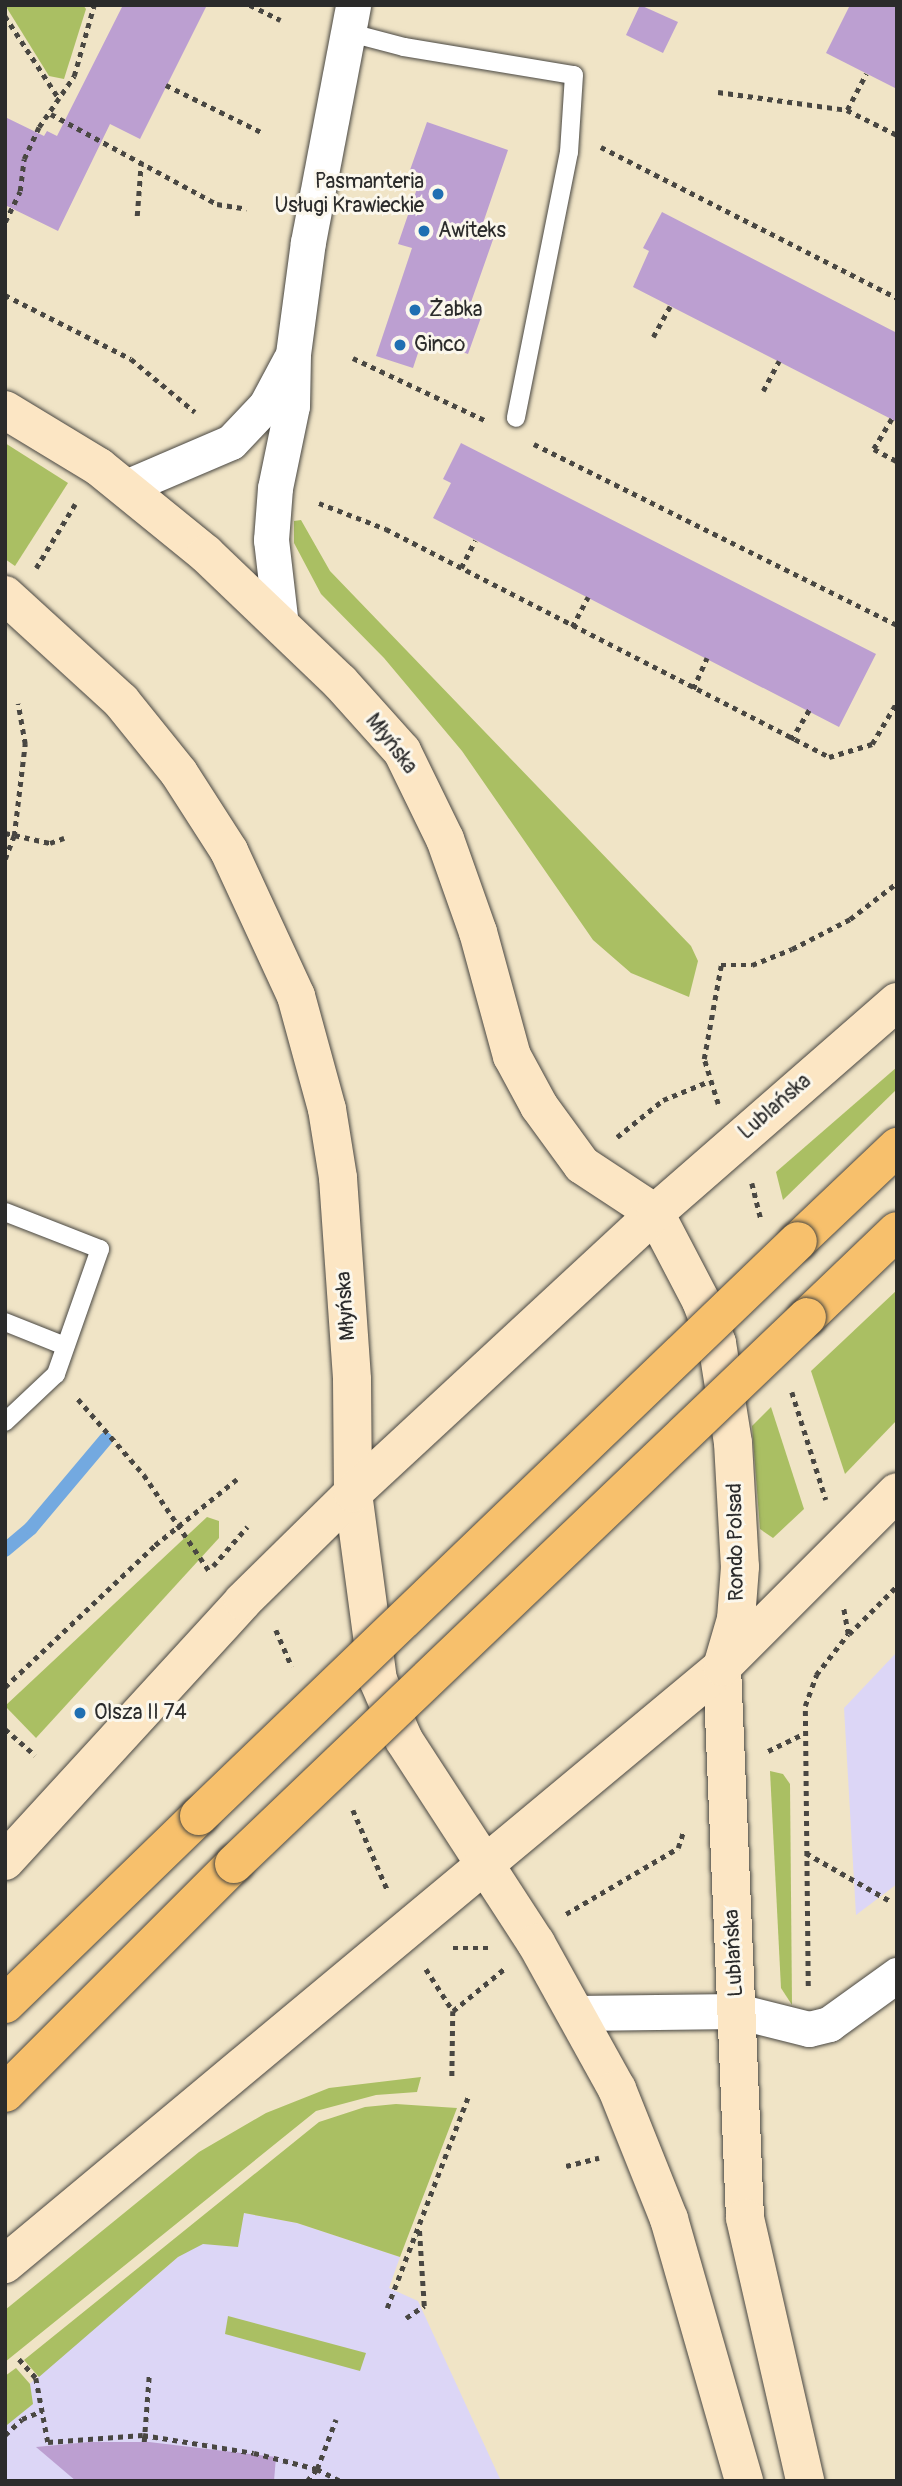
<!DOCTYPE html>
<meta charset="utf-8">
<style>
body{margin:0}
#map{position:relative;width:902px;height:2486px;overflow:hidden;background:#f0e4c6;font-family:Pangolin,sans-serif}
div>[style]{position:absolute}
.built>*{inset:0;background:#dcd6f6}
.green>*{inset:0;background:#aabf63}
.stream>*{height:14px;margin:-7px;padding:0 7px;transform-origin:7px;border-radius:7px;background:#73a9e0}
.building>*{inset:0;background:#bc9fd1}
.path>*{height:4.5px;margin-top:-2.25px;transform-origin:0;background:repeating-linear-gradient(90deg,#494742 0 5px,transparent 0 10px)}
.roads{filter:drop-shadow(0 0 2px #494742) drop-shadow(0 0 2px #494742)}
.lane>*{height:18px;margin:-9px;padding:0 9px;transform-origin:9px;border-radius:9px;background:#fff}
.street>*{height:35px;margin:-17.5px;padding:0 17.5px;transform-origin:17.5px;border-radius:17.5px;background:#fff}
.secondary>*{height:38px;margin:-19px;padding:0 19px;transform-origin:19px;border-radius:19px;background:#fce6c4}
.primary>*{height:38px;margin:-19px;padding:0 19px;transform-origin:19px;border-radius:19px;background:#f7c06c}
.bridges{filter:drop-shadow(0 0 2px #494742) drop-shadow(0 0 2px #494742)}
.primary-bridge>*{height:38px;margin:-19px;padding:0 19px;transform-origin:19px;border-radius:19px;background:#f7c06c}
.dots>*{width:19px;height:19px;translate:-50% -50%;box-sizing:border-box;border:4px solid #fbf7ec;border-radius:50%}
span{translate:-50% -50%;white-space:nowrap;text-align:center;line-height:1.15;-webkit-text-stroke:6px #fbf7ec;paint-order:stroke}
.poi-label{font-size:21px;color:#2b2b2b}
.right{translate:-100% -50%;text-align:right}
.left{translate:0 -50%;text-align:left}
.street-label{font-size:21px;color:#2b2b2b}
.frame{position:absolute;inset:0;border:7px solid #2b2b2b;pointer-events:none}
</style>
<div id="map">
<div class="built">
<div style="clip-path:polygon(897px 1652px,897px 1884px,856px 1915px,844px 1708px)"></div>
<div style="clip-path:polygon(244px 2213px,297px 2223px,400px 2257px,389px 2288px,418px 2301px,501px 2481px,5px 2481px,5px 2405px,178px 2257px)"></div>
</div>
<div class="green">
<div style="clip-path:polygon(5px 5px,83px 5px,86px 9px,64px 79px,49px 76px)"></div>
<div style="clip-path:polygon(5px 443px,68px 483px,15px 566px,5px 559px)"></div>
<div style="clip-path:polygon(301px 520px,330px 571px,691px 946px,698px 961px,689px 997px,631px 973px,593px 940px,462px 751px,384px 658px,321px 594px,294px 543px,294px 521px)"></div>
<div style="clip-path:polygon(897px 1067px,897px 1089px,783px 1200px,776px 1172px)"></div>
<div style="clip-path:polygon(897px 1290px,897px 1420px,845px 1474px,811px 1371px)"></div>
<div style="clip-path:polygon(771px 1407px,804px 1509px,773px 1538px,760px 1529px,752px 1426px)"></div>
<div style="clip-path:polygon(207px 1517px,219px 1521px,219px 1538px,36px 1738px,5px 1706px)"></div>
<div style="clip-path:polygon(770px 1771px,783px 1774px,790px 1784px,792px 2005px,781px 1988px)"></div>
<div style="clip-path:polygon(421px 2077px,417px 2092px,376px 2095px,316px 2111px,5px 2362px,5px 2310px,199px 2152px,266px 2113px,329px 2088px)"></div>
<div style="clip-path:polygon(396px 2104px,457px 2108px,400px 2257px,297px 2223px,244px 2213px,238px 2247px,203px 2244px,178px 2257px,39px 2377px,24px 2360px,319px 2122px,365px 2107px)"></div>
<div style="clip-path:polygon(228px 2316px,366px 2353px,360px 2371px,225px 2334px)"></div>
<div style="clip-path:polygon(16px 2368px,30px 2384px,33px 2404px,7px 2425px,5px 2376px)"></div>
</div>
<div class="stream">
<div style="left:5px;top:1550px;width:34px;rotate:-40deg"></div>
<div style="left:31px;top:1528px;width:116px;rotate:-49.9deg"></div>
</div>
<div class="building">
<div style="clip-path:polygon(123px 5px,207px 5px,140px 139px,110px 124px,58px 231px,5px 205px,5px 117px,44px 136px,47px 131px,57px 136px)"></div>
<div style="clip-path:polygon(640px 5px,678px 22px,663px 53px,626px 35px)"></div>
<div style="clip-path:polygon(850px 5px,897px 5px,897px 89px,826px 53px)"></div>
<div style="clip-path:polygon(427px 122px,508px 150px,482px 226px,496px 231px,470px 305px,484px 309px,468px 354px,423px 338px,413px 368px,376px 356px,412px 248px,398px 244px,422px 174px,410px 170px)"></div>
<div style="clip-path:polygon(662px 212px,897px 333px,897px 422px,633px 287px,649px 251px,643px 248px)"></div>
<div style="clip-path:polygon(461px 443px,876px 654px,839px 727px,433px 518px,451px 483px,443px 479px)"></div>
<div style="clip-path:polygon(89px 2442px,149px 2442px,276px 2457px,274px 2481px,76px 2481px,36px 2447px)"></div>
</div>
<div class="path">
<div style="left:250px;top:5px;width:34px;rotate:26deg"></div>
<div style="left:5px;top:16px;width:100px;rotate:56.8deg"></div>
<div style="left:166px;top:85px;width:106px;rotate:26.3deg"></div>
<div style="left:718px;top:92px;width:130px;rotate:7.9deg"></div>
<div style="left:847px;top:110px;width:56px;rotate:26.6deg"></div>
<div style="left:847px;top:110px;width:41px;rotate:-62.2deg"></div>
<div style="left:51px;top:114px;width:189px;rotate:28.5deg"></div>
<div style="left:217px;top:204px;width:30px;rotate:9deg"></div>
<div style="left:601px;top:147px;width:332px;rotate:27deg"></div>
<div style="left:137px;top:216px;width:53px;rotate:-85.7deg"></div>
<div style="left:5px;top:222px;width:34px;rotate:-64deg"></div>
<div style="left:20px;top:191px;width:32px;rotate:-83deg"></div>
<div style="left:24px;top:159px;width:35px;rotate:-65deg"></div>
<div style="left:39px;top:127px;width:62px;rotate:-55.5deg"></div>
<div style="left:74px;top:76px;width:74px;rotate:-74.3deg"></div>
<div style="left:5px;top:295px;width:141px;rotate:26.9deg"></div>
<div style="left:131px;top:359px;width:83px;rotate:39.6deg"></div>
<div style="left:653px;top:337px;width:35px;rotate:-61deg"></div>
<div style="left:353px;top:358px;width:146px;rotate:25.2deg"></div>
<div style="left:763px;top:391px;width:34px;rotate:-62deg"></div>
<div style="left:892px;top:419px;width:35px;rotate:121deg"></div>
<div style="left:874px;top:449px;width:26px;rotate:28deg"></div>
<div style="left:534px;top:444px;width:406px;rotate:26.5deg"></div>
<div style="left:319px;top:503px;width:72px;rotate:21.2deg"></div>
<div style="left:386px;top:529px;width:498px;rotate:27.2deg"></div>
<div style="left:829px;top:757px;width:45px;rotate:-16.8deg"></div>
<div style="left:872px;top:744px;width:49px;rotate:-59.2deg"></div>
<div style="left:36px;top:568px;width:75px;rotate:-58.6deg"></div>
<div style="left:461px;top:568px;width:31px;rotate:-63deg"></div>
<div style="left:572px;top:627px;width:34px;rotate:-62deg"></div>
<div style="left:693px;top:689px;width:34px;rotate:-66deg"></div>
<div style="left:791px;top:740px;width:35px;rotate:-59deg"></div>
<div style="left:5px;top:833px;width:46px;rotate:12.5deg"></div>
<div style="left:50px;top:843px;width:15px;rotate:-20deg"></div>
<div style="left:5px;top:859px;width:25px;rotate:-69deg"></div>
<div style="left:14px;top:836px;width:93px;rotate:-83.2deg"></div>
<div style="left:25px;top:744px;width:41px;rotate:-99.9deg"></div>
<div style="left:718px;top:1104px;width:47px;rotate:-107.3deg"></div>
<div style="left:704px;top:1059px;width:96px;rotate:-79.7deg"></div>
<div style="left:721px;top:965px;width:31px"></div>
<div style="left:752px;top:965px;width:43px;rotate:-21.8deg"></div>
<div style="left:792px;top:949px;width:65px;rotate:-27.3deg"></div>
<div style="left:850px;top:919px;width:59px;rotate:-37.5deg"></div>
<div style="left:617px;top:1137px;width:59px;rotate:-38.8deg"></div>
<div style="left:663px;top:1100px;width:48px;rotate:-22.2deg"></div>
<div style="left:752px;top:1183px;width:36px;rotate:76deg"></div>
<div style="left:792px;top:1392px;width:113px;rotate:72.5deg"></div>
<div style="left:78px;top:1399px;width:101px;rotate:49deg"></div>
<div style="left:144px;top:1475px;width:117px;rotate:55.8deg"></div>
<div style="left:213px;top:1566px;width:52px;rotate:-48.9deg"></div>
<div style="left:276px;top:1630px;width:40px;rotate:66.6deg"></div>
<div style="left:849px;top:1634px;width:68px;rotate:-45deg"></div>
<div style="left:5px;top:1687px;width:207px;rotate:-43.4deg"></div>
<div style="left:155px;top:1545px;width:105px;rotate:-38.8deg"></div>
<div style="left:5px;top:1729px;width:40px;rotate:41deg"></div>
<div style="left:768px;top:1751px;width:39px;rotate:-26deg"></div>
<div style="left:353px;top:1810px;width:86px;rotate:66.7deg"></div>
<div style="left:806px;top:1853px;width:99px;rotate:29.7deg"></div>
<div style="left:566px;top:1914px;width:130px;rotate:-30.5deg"></div>
<div style="left:678px;top:1848px;width:19px;rotate:-72deg"></div>
<div style="left:453px;top:1948px;width:37px"></div>
<div style="left:426px;top:1969px;width:50px;rotate:57.3deg"></div>
<div style="left:453px;top:2011px;width:69px;rotate:90.8deg"></div>
<div style="left:808px;top:1986px;width:280px;rotate:-90.6deg"></div>
<div style="left:805px;top:1706px;width:33px;rotate:-70deg"></div>
<div style="left:816px;top:1675px;width:52px;rotate:-52deg"></div>
<div style="left:848px;top:1634px;width:28px;rotate:-100deg"></div>
<div style="left:453px;top:2011px;width:66px;rotate:-39.5deg"></div>
<div style="left:566px;top:2166px;width:34px;rotate:-14deg"></div>
<div style="left:387px;top:2308px;width:226px;rotate:-69deg"></div>
<div style="left:406px;top:2318px;width:22px;rotate:-34deg"></div>
<div style="left:424px;top:2306px;width:79px;rotate:-93.6deg"></div>
<div style="left:19px;top:2359px;width:25px;rotate:48deg"></div>
<div style="left:36px;top:2378px;width:65px;rotate:79.4deg"></div>
<div style="left:48px;top:2442px;width:95px;rotate:-4.2deg"></div>
<div style="left:143px;top:2435px;width:112px;rotate:9.2deg"></div>
<div style="left:254px;top:2453px;width:65px;rotate:14.3deg"></div>
<div style="left:317px;top:2469px;width:27px;rotate:27deg"></div>
<div style="left:5px;top:2435px;width:23px;rotate:-43deg"></div>
<div style="left:22px;top:2419px;width:22px;rotate:-22deg"></div>
<div style="left:144px;top:2442px;width:66px;rotate:-85.7deg"></div>
<div style="left:307px;top:2481px;width:16px;rotate:-50deg"></div>
<div style="left:317px;top:2469px;width:53px;rotate:-69.2deg"></div>
</div>
<div class="roads">
<div class="lane">
<div style="left:347px;top:32px;width:59px;rotate:14.7deg"></div>
<div style="left:404px;top:47px;width:172px;rotate:9.4deg"></div>
<div style="left:574px;top:75px;width:77px;rotate:93.7deg"></div>
<div style="left:569px;top:152px;width:271px;rotate:101.3deg"></div>
<div style="left:5px;top:1212px;width:102px;rotate:21.3deg"></div>
<div style="left:100px;top:1249px;width:133px;rotate:109.4deg"></div>
<div style="left:56px;top:1374px;width:70px;rotate:136.7deg"></div>
<div style="left:5px;top:1322px;width:65px;rotate:21.8deg"></div>
</div>
<div class="street">
<div style="left:126px;top:487px;width:114px;rotate:-23.2deg"></div>
<div style="left:231px;top:442px;width:51px;rotate:-46.6deg"></div>
<div style="left:266px;top:405px;width:51px;rotate:-61.9deg"></div>
<div style="left:281px;top:626px;width:87px;rotate:-96.6deg"></div>
<div style="left:271px;top:540px;width:52px;rotate:-85.6deg"></div>
<div style="left:275px;top:488px;width:84px;rotate:-78.3deg"></div>
<div style="left:292px;top:406px;width:52px;rotate:-88.9deg"></div>
<div style="left:293px;top:354px;width:113px;rotate:-82.4deg"></div>
<div style="left:308px;top:242px;width:241px;rotate:-79.2deg"></div>
<div style="left:577px;top:2013px;width:160px;rotate:-0.7deg"></div>
<div style="left:737px;top:2011px;width:74px;rotate:14deg"></div>
<div style="left:809px;top:2029px;width:21px;rotate:-14deg"></div>
<div style="left:829px;top:2024px;width:84px;rotate:-35.8deg"></div>
</div>
<div class="secondary">
<div style="left:5px;top:410px;width:110px;rotate:31.2deg"></div>
<div style="left:99px;top:467px;width:138px;rotate:39.1deg"></div>
<div style="left:206px;top:554px;width:185px;rotate:43.7deg"></div>
<div style="left:340px;top:682px;width:93px;rotate:48.1deg"></div>
<div style="left:402px;top:751px;width:98px;rotate:64deg"></div>
<div style="left:445px;top:839px;width:99px;rotate:70.5deg"></div>
<div style="left:478px;top:932px;width:129px;rotate:74.7deg"></div>
<div style="left:512px;top:1056px;width:57px;rotate:61.6deg"></div>
<div style="left:539px;top:1106px;width:73px;rotate:53.9deg"></div>
<div style="left:582px;top:1165px;width:87px;rotate:33.3deg"></div>
<div style="left:5px;top:595px;width:157px;rotate:42.4deg"></div>
<div style="left:121px;top:701px;width:92px;rotate:51.1deg"></div>
<div style="left:179px;top:773px;width:93px;rotate:57.3deg"></div>
<div style="left:229px;top:851px;width:160px;rotate:65.2deg"></div>
<div style="left:296px;top:996px;width:117px;rotate:74.7deg"></div>
<div style="left:327px;top:1109px;width:70px;rotate:80.9deg"></div>
<div style="left:338px;top:1178px;width:202px;rotate:86deg"></div>
<div style="left:352px;top:1380px;width:113px;rotate:89.5deg"></div>
<div style="left:353px;top:1493px;width:189px;rotate:82.4deg"></div>
<div style="left:378px;top:1680px;width:65px;rotate:66.6deg"></div>
<div style="left:404px;top:1740px;width:242px;rotate:57deg"></div>
<div style="left:536px;top:1943px;width:167px;rotate:61deg"></div>
<div style="left:617px;top:2089px;width:140px;rotate:68.2deg"></div>
<div style="left:669px;top:2219px;width:273px;rotate:74deg"></div>
<div style="left:655px;top:1213px;width:99px;rotate:62.4deg"></div>
<div style="left:701px;top:1301px;width:45px;rotate:69.1deg"></div>
<div style="left:717px;top:1343px;width:101px;rotate:80.9deg"></div>
<div style="left:733px;top:1443px;width:124px;rotate:86.8deg"></div>
<div style="left:740px;top:1567px;width:52px;rotate:94.4deg"></div>
<div style="left:736px;top:1619px;width:50px;rotate:106.3deg"></div>
<div style="left:722px;top:1667px;width:551px;rotate:87.61deg"></div>
<div style="left:745px;top:2218px;width:270px;rotate:77.1deg"></div>
<div style="left:5px;top:1861px;width:352px;rotate:-47.5deg"></div>
<div style="left:243px;top:1601px;width:154px;rotate:-44.5deg"></div>
<div style="left:353px;top:1493px;width:412px;rotate:-42.8deg"></div>
<div style="left:655px;top:1213px;width:321px;rotate:-41.1deg"></div>
<div style="left:5px;top:2264px;width:933px;rotate:-39.78deg"></div>
<div style="left:722px;top:1667px;width:247px;rotate:-45deg"></div>
</div>
<div class="primary">
<div style="left:798px;top:1241px;width:137px;rotate:-43.5deg"></div>
<div style="left:807px;top:1317px;width:124px;rotate:-43.7deg"></div>
<div style="left:5px;top:2004px;width:270px;rotate:-44.1deg"></div>
<div style="left:5px;top:2093px;width:324px;rotate:-45deg"></div>
</div>
</div>
<div class="bridges">
<div class="primary-bridge">
<div style="left:199px;top:1816px;width:830px;rotate:-43.83deg"></div>
<div style="left:234px;top:1864px;width:792px;rotate:-43.67deg"></div>
</div>
</div>
<div class="dots">
<div style="left:438px;top:194px;background:#1f6fb2"></div>
<div style="left:424px;top:231px;background:#1f6fb2"></div>
<div style="left:415px;top:310px;background:#1f6fb2"></div>
<div style="left:400px;top:345px;background:#1f6fb2"></div>
<div style="left:80px;top:1713px;background:#1f6fb2"></div>
</div>
<div class="poi-label">
<span class="right" style="left:424px;top:194px">Pasmanteria<br>Usługi Krawieckie</span>
<span class="left" style="left:438px;top:231px">Awiteks</span>
<span class="left" style="left:429px;top:310px">Żabka</span>
<span class="left" style="left:414px;top:345px">Ginco</span>
<span class="left" style="left:94px;top:1713px">Olsza II 74</span>
</div>
<div class="street-label">
<span style="left:391px;top:744px;rotate:52deg">Młyńska</span>
<span style="left:775px;top:1107px;rotate:-41deg">Lublańska</span>
<span style="left:346px;top:1306px;rotate:-94deg">Młyńska</span>
<span style="left:736px;top:1542px;rotate:-91deg">Rondo Polsad</span>
<span style="left:734px;top:1953px;rotate:-93deg">Lublańska</span>
</div>
<div class="frame"></div>
</div>
